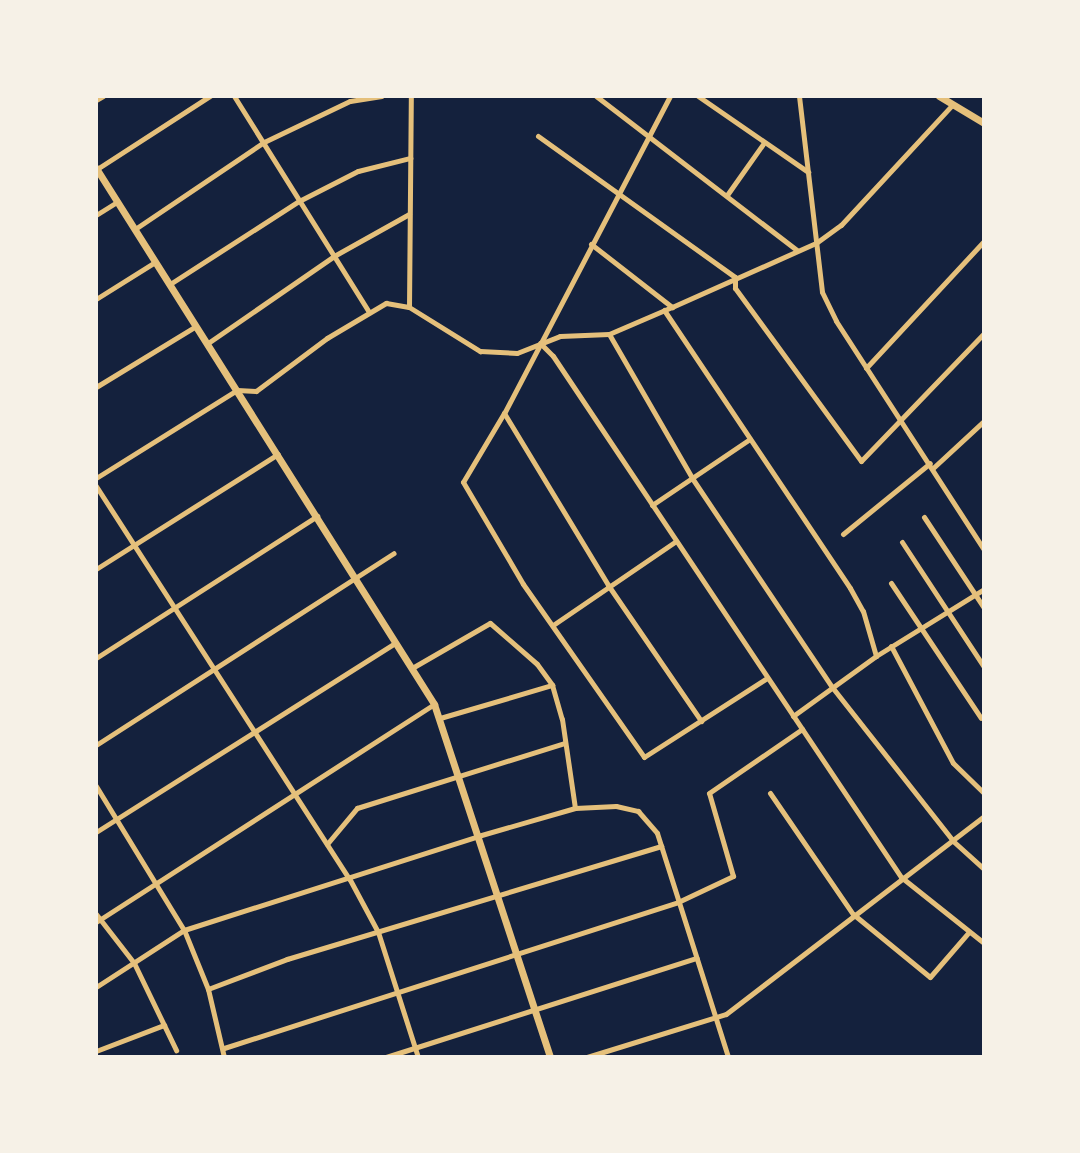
<!DOCTYPE html>
<style>
body{margin:0}
#map{position:relative;width:1080px;height:1153px;overflow:hidden;background:#14213d;font-family:"Varela Round",sans-serif}
div>[style]{position:absolute}
.minor>*{height:5px;margin:-2.5px;padding:0 2.5px;transform-origin:2.5px;border-radius:2.5px;background:#e5c07b}
.tertiary>*{height:7px;margin:-3.5px;padding:0 3.5px;transform-origin:3.5px;border-radius:3.5px;background:#e5c07b}
span{translate:-50% -50%;white-space:nowrap;text-align:center;line-height:1.15;-webkit-text-stroke:7px #f6f1e7;paint-order:stroke}
.frame{position:absolute;inset:0;border:98px solid #f6f1e7;pointer-events:none}
</style>
<div id="map">
<div class="minor">
<div style="left:234px;top:96px;width:255px;rotate:58deg"></div>
<div style="left:596px;top:96px;width:253px;rotate:37.5deg"></div>
<div style="left:670px;top:96px;width:358px;rotate:117.6deg"></div>
<div style="left:504px;top:413px;width:80px;rotate:120.7deg"></div>
<div style="left:463px;top:482px;width:118px;rotate:59.5deg"></div>
<div style="left:523px;top:584px;width:211px;rotate:55deg"></div>
<div style="left:644px;top:757px;width:146px;rotate:-32.7deg"></div>
<div style="left:698px;top:96px;width:134px;rotate:34.6deg"></div>
<div style="left:799px;top:96px;width:197px;rotate:83.3deg"></div>
<div style="left:822px;top:292px;width:32px;rotate:64deg"></div>
<div style="left:836px;top:321px;width:273px;rotate:57.1deg"></div>
<div style="left:96px;top:100px;width:8px;rotate:-30deg"></div>
<div style="left:538px;top:136px;width:242px;rotate:35.6deg"></div>
<div style="left:735px;top:277px;width:11px;rotate:90deg"></div>
<div style="left:735px;top:288px;width:214px;rotate:53.9deg"></div>
<div style="left:861px;top:461px;width:178px;rotate:-46.1deg"></div>
<div style="left:97px;top:169px;width:135px;rotate:-32.9deg"></div>
<div style="left:727px;top:195px;width:62px;rotate:-54.8deg"></div>
<div style="left:96px;top:215px;width:25px;rotate:-32deg"></div>
<div style="left:135px;top:229px;width:156px;rotate:-34deg"></div>
<div style="left:264px;top:142px;width:95px;rotate:-25.5deg"></div>
<div style="left:350px;top:101px;width:32px;rotate:-9deg"></div>
<div style="left:591px;top:244px;width:103px;rotate:37.9deg"></div>
<div style="left:170px;top:284px;width:153px;rotate:-32.8deg"></div>
<div style="left:299px;top:201px;width:66px;rotate:-27deg"></div>
<div style="left:358px;top:171px;width:54px;rotate:-14deg"></div>
<div style="left:96px;top:299px;width:70px;rotate:-32.1deg"></div>
<div style="left:409px;top:307px;width:211px;rotate:-89.5deg"></div>
<div style="left:664px;top:310px;width:334px;rotate:56.2deg"></div>
<div style="left:850px;top:588px;width:26px;rotate:61deg"></div>
<div style="left:863px;top:611px;width:47px;rotate:73.9deg"></div>
<div style="left:609px;top:334px;width:166px;rotate:60deg"></div>
<div style="left:692px;top:478px;width:252px;rotate:56.2deg"></div>
<div style="left:832px;top:687px;width:196px;rotate:51.8deg"></div>
<div style="left:953px;top:841px;width:42px;rotate:42.1deg"></div>
<div style="left:208px;top:343px;width:153px;rotate:-34.6deg"></div>
<div style="left:334px;top:256px;width:86px;rotate:-29.2deg"></div>
<div style="left:540px;top:343px;width:18px;rotate:45deg"></div>
<div style="left:553px;top:356px;width:627px;rotate:56.26deg"></div>
<div style="left:901px;top:877px;width:106px;rotate:38.5deg"></div>
<div style="left:866px;top:368px;width:173px;rotate:-47.1deg"></div>
<div style="left:96px;top:387px;width:117px;rotate:-31.4deg"></div>
<div style="left:504px;top:413px;width:201px;rotate:58.8deg"></div>
<div style="left:608px;top:585px;width:165px;rotate:55.6deg"></div>
<div style="left:933px;top:468px;width:69px;rotate:-42.7deg"></div>
<div style="left:96px;top:478px;width:166px;rotate:-32deg"></div>
<div style="left:237px;top:390px;width:19px;rotate:3deg"></div>
<div style="left:256px;top:391px;width:89px;rotate:-36.7deg"></div>
<div style="left:327px;top:338px;width:69px;rotate:-30.7deg"></div>
<div style="left:386px;top:303px;width:23px;rotate:10deg"></div>
<div style="left:409px;top:307px;width:84px;rotate:31.8deg"></div>
<div style="left:480px;top:351px;width:37px;rotate:3deg"></div>
<div style="left:517px;top:353px;width:46px;rotate:-21.6deg"></div>
<div style="left:560px;top:336px;width:49px;rotate:-2.3deg"></div>
<div style="left:609px;top:334px;width:69px;rotate:-23.2deg"></div>
<div style="left:672px;top:307px;width:158px;rotate:-24deg"></div>
<div style="left:816px;top:243px;width:31px;rotate:-36deg"></div>
<div style="left:841px;top:225px;width:163px;rotate:-47.2deg"></div>
<div style="left:96px;top:486px;width:467px;rotate:57.2deg"></div>
<div style="left:349px;top:878px;width:61px;rotate:61.8deg"></div>
<div style="left:378px;top:932px;width:131px;rotate:72.3deg"></div>
<div style="left:652px;top:505px;width:118px;rotate:-34deg"></div>
<div style="left:924px;top:517px;width:109px;rotate:56.6deg"></div>
<div style="left:843px;top:534px;width:112px;rotate:-39.2deg"></div>
<div style="left:902px;top:542px;width:149px;rotate:56.7deg"></div>
<div style="left:96px;top:569px;width:215px;rotate:-32.3deg"></div>
<div style="left:891px;top:583px;width:162px;rotate:56.3deg"></div>
<div style="left:553px;top:625px;width:149px;rotate:-34.3deg"></div>
<div style="left:891px;top:646px;width:132px;rotate:62.1deg"></div>
<div style="left:953px;top:763px;width:43px;rotate:44.1deg"></div>
<div style="left:96px;top:658px;width:263px;rotate:-32.7deg"></div>
<div style="left:412px;top:668px;width:90px;rotate:-30deg"></div>
<div style="left:490px;top:623px;width:62px;rotate:41.1deg"></div>
<div style="left:537px;top:664px;width:26px;rotate:54deg"></div>
<div style="left:552px;top:685px;width:35px;rotate:74deg"></div>
<div style="left:562px;top:719px;width:90px;rotate:81.7deg"></div>
<div style="left:793px;top:716px;width:102px;rotate:-35.9deg"></div>
<div style="left:876px;top:656px;width:127px;rotate:-31.8deg"></div>
<div style="left:440px;top:718px;width:117px;rotate:-16.4deg"></div>
<div style="left:96px;top:745px;width:354px;rotate:-32.8deg"></div>
<div style="left:96px;top:786px;width:169px;rotate:58.6deg"></div>
<div style="left:184px;top:930px;width:64px;rotate:67.9deg"></div>
<div style="left:208px;top:989px;width:70px;rotate:76.8deg"></div>
<div style="left:770px;top:793px;width:147px;rotate:55.6deg"></div>
<div style="left:853px;top:914px;width:99px;rotate:39.3deg"></div>
<div style="left:930px;top:977px;width:58px;rotate:-49.2deg"></div>
<div style="left:96px;top:832px;width:354px;rotate:-32.3deg"></div>
<div style="left:327px;top:844px;width:47px;rotate:-50.2deg"></div>
<div style="left:357px;top:808px;width:218px;rotate:-17.4deg"></div>
<div style="left:96px;top:914px;width:62px;rotate:52.2deg"></div>
<div style="left:134px;top:963px;width:97px;rotate:64.2deg"></div>
<div style="left:96px;top:922px;width:402px;rotate:-32.8deg"></div>
<div style="left:96px;top:987px;width:105px;rotate:-32.9deg"></div>
<div style="left:184px;top:930px;width:309px;rotate:-17.7deg"></div>
<div style="left:478px;top:836px;width:101px;rotate:-16.1deg"></div>
<div style="left:575px;top:808px;width:41px;rotate:-2.8deg"></div>
<div style="left:616px;top:806px;width:23px;rotate:13deg"></div>
<div style="left:638px;top:811px;width:29px;rotate:49deg"></div>
<div style="left:657px;top:833px;width:235px;rotate:72.4deg"></div>
<div style="left:208px;top:989px;width:85px;rotate:-20.8deg"></div>
<div style="left:287px;top:959px;width:391px;rotate:-16.8deg"></div>
<div style="left:224px;top:1048px;width:477px;rotate:-17.8deg"></div>
<div style="left:678px;top:902px;width:61px;rotate:-25.3deg"></div>
<div style="left:733px;top:876px;width:86px;rotate:-106.1deg"></div>
<div style="left:709px;top:793px;width:113px;rotate:-34.5deg"></div>
<div style="left:96px;top:1051px;width:73px;rotate:-20.9deg"></div>
<div style="left:386px;top:1057px;width:326px;rotate:-17.7deg"></div>
<div style="left:587px;top:1057px;width:145px;rotate:-17.2deg"></div>
<div style="left:726px;top:1014px;width:325px;rotate:-37.5deg"></div>
</div>
<div class="tertiary">
<div style="left:939px;top:96px;width:52px;rotate:31deg"></div>
<div style="left:96px;top:168px;width:634px;rotate:57.76deg"></div>
<div style="left:434px;top:704px;width:372px;rotate:71.8deg"></div>
</div>
<div class="frame"></div>
</div>
